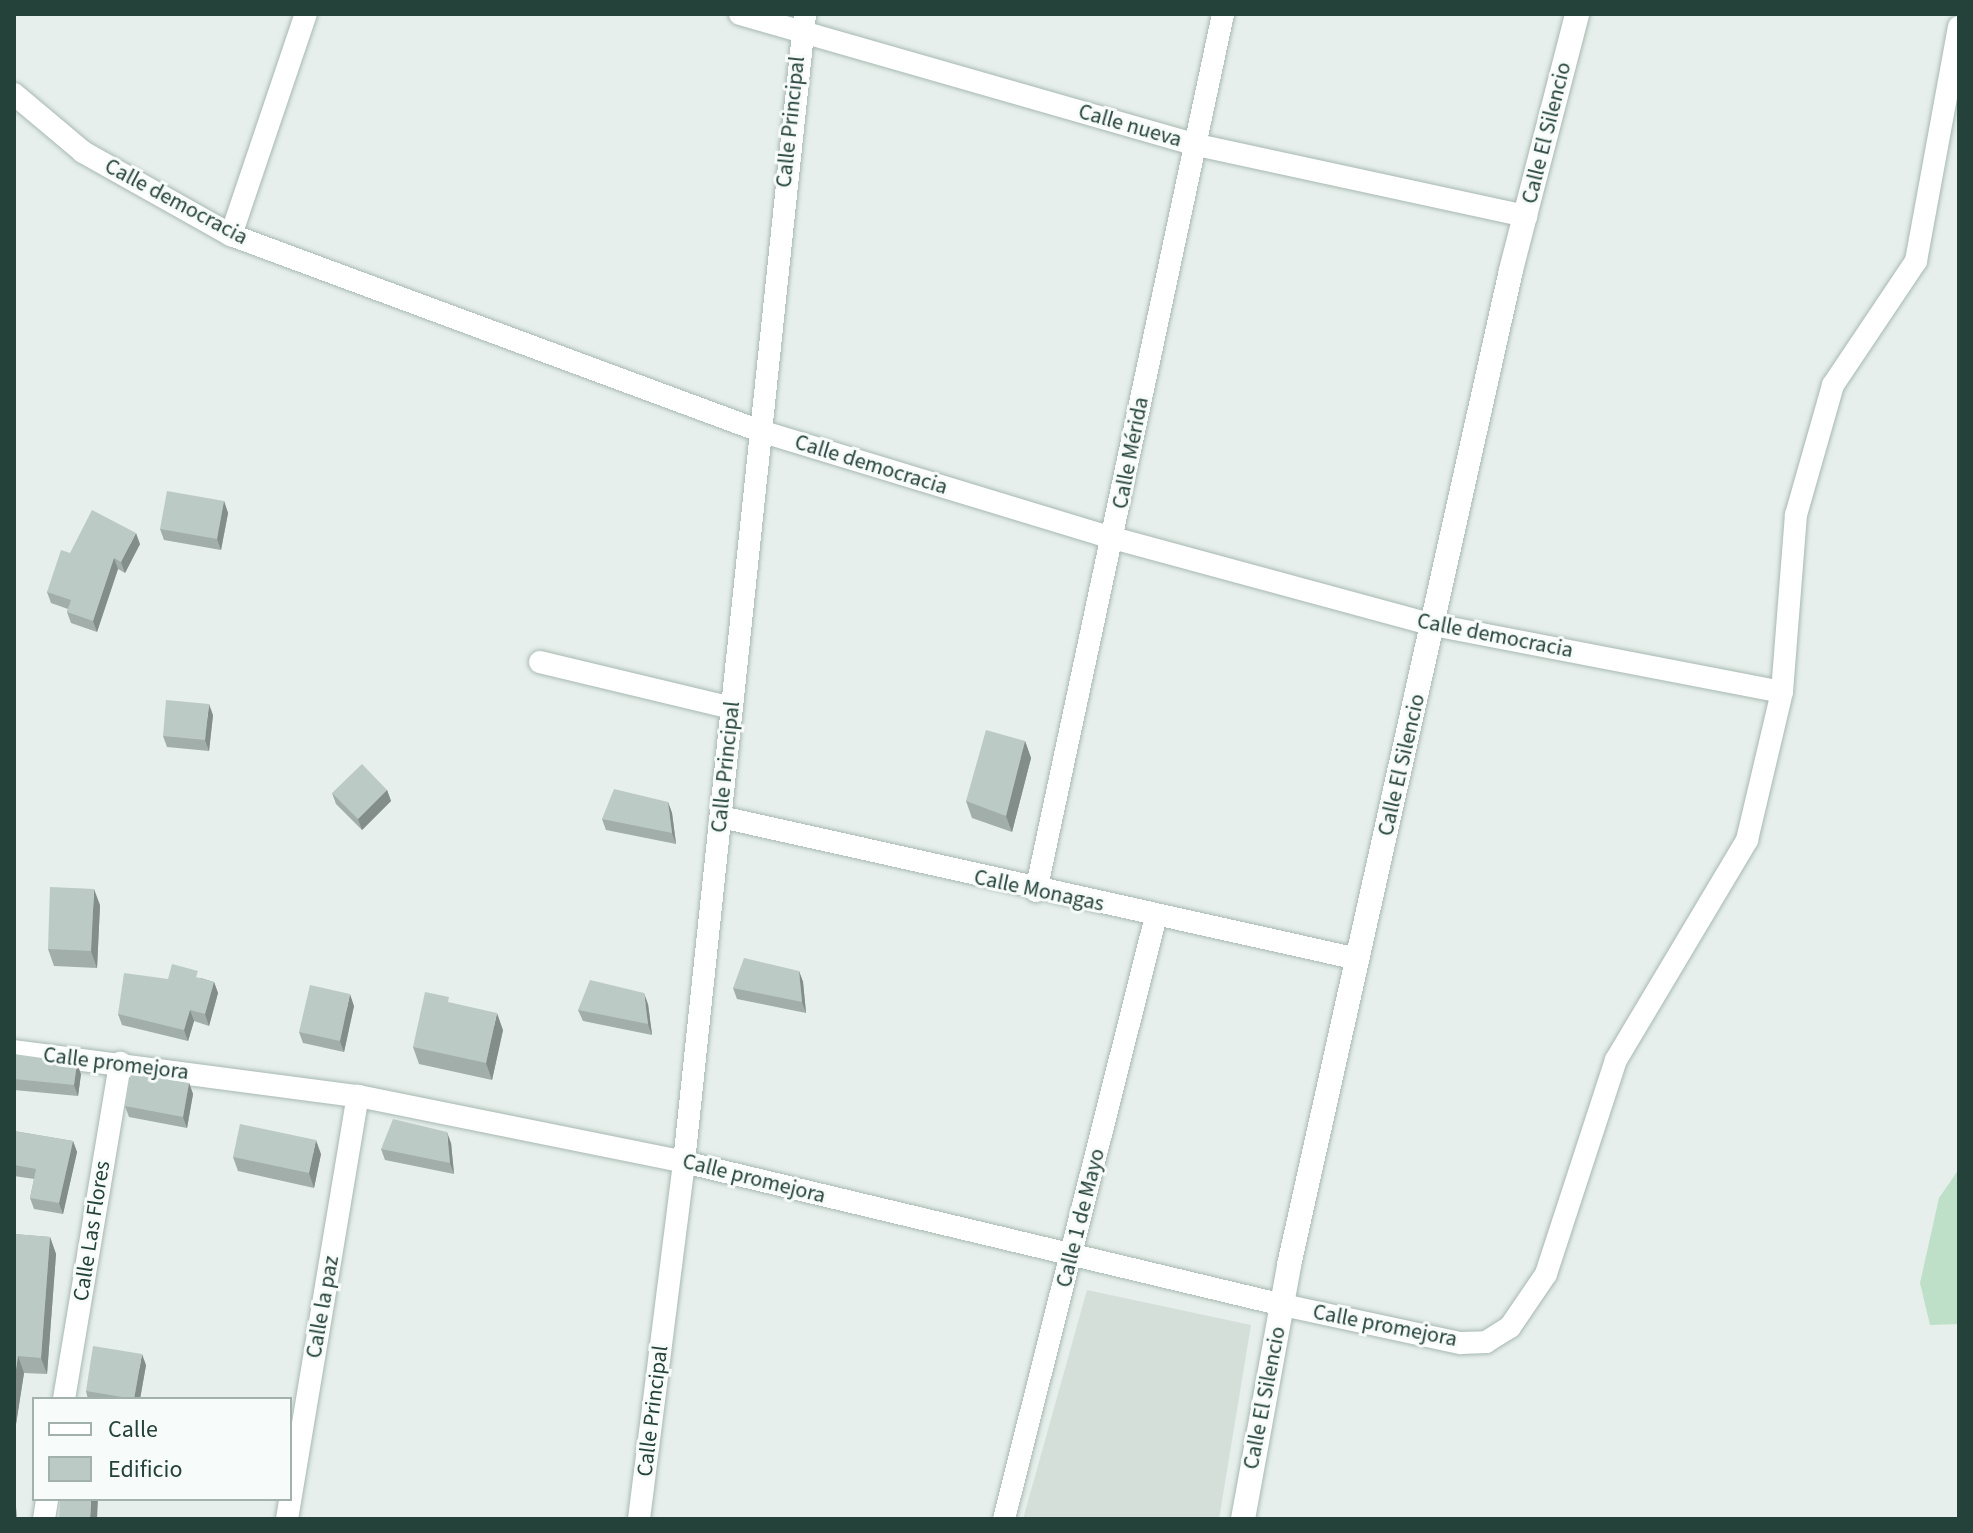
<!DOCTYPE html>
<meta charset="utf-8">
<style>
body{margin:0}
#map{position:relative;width:1973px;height:1533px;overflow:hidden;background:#e6efeb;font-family:"Source Sans 3",sans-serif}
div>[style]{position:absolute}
.built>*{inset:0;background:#d4dfda}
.green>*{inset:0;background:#bfe0c8}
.roads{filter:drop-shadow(0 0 2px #a8b8b2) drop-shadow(0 0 2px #a8b8b2)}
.street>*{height:22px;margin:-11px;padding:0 11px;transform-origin:11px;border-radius:11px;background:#fff}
.secondary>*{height:24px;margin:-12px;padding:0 12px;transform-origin:12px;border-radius:12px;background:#fff}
.wall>*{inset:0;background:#a1aea9}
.shaded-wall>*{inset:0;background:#838d89}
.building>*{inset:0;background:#bbcac4}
span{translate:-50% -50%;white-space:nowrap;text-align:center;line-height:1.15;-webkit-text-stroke:6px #f7fbf9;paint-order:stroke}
.street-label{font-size:22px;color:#24423a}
.frame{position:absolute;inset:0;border:16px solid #24423a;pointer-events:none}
.legend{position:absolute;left:32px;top:1397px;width:260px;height:104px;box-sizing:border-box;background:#f7fbf9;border:2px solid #a3b1ad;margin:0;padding:10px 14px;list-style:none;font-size:24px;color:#24423a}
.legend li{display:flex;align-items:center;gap:16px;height:40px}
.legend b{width:40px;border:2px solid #a3b1ad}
</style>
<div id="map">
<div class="built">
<div style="clip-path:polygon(1087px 1290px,1251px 1325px,1219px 1519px,1023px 1519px)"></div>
</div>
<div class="green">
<div style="clip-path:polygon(1959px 1169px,1959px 1324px,1930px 1325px,1920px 1283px,1939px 1198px)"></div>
</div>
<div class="roads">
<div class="street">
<div style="left:740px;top:14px;width:471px;rotate:16deg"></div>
<div style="left:1193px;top:144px;width:341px;rotate:12.2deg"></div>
<div style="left:14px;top:94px;width:90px;rotate:40deg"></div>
<div style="left:83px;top:152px;width:170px;rotate:29.3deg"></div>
<div style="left:231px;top:235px;width:564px;rotate:20.33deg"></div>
<div style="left:760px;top:431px;width:369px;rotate:16.9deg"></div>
<div style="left:1113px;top:538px;width:333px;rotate:15.2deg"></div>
<div style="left:1434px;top:625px;width:354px;rotate:10.9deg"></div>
<div style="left:231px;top:235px;width:233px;rotate:-71.3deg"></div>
<div style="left:540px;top:662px;width:197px;rotate:13.5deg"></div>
<div style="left:721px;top:817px;width:653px;rotate:12.57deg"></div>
<div style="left:1036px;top:891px;width:897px;rotate:-77.96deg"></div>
<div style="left:14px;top:1051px;width:347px;rotate:7.5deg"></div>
<div style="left:358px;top:1096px;width:333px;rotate:11.4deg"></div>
<div style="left:684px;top:1162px;width:616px;rotate:13.43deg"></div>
<div style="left:1283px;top:1305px;width:182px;rotate:12.1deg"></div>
<div style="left:1461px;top:1343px;width:25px;rotate:-2deg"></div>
<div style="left:1486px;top:1342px;width:28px;rotate:-32deg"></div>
<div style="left:1510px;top:1327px;width:64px;rotate:-55.8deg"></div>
<div style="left:1546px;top:1274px;width:225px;rotate:-71.9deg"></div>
<div style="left:1616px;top:1060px;width:256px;rotate:-59.2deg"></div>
<div style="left:1747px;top:840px;width:152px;rotate:-76.7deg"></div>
<div style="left:1782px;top:692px;width:178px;rotate:-85.5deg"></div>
<div style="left:1796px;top:515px;width:135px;rotate:-74.1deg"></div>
<div style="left:1833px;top:385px;width:149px;rotate:-56.2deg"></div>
<div style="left:1916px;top:261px;width:238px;rotate:-79.6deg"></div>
<div style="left:64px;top:1399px;width:341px;rotate:-80.5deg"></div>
<div style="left:44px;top:1519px;width:20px;rotate:-81deg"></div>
<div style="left:287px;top:1519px;width:429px;rotate:-80.5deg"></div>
<div style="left:639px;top:1519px;width:360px;rotate:-82.8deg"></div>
<div style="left:684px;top:1162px;width:1154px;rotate:-83.98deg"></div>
<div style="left:1004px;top:1519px;width:622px;rotate:-75.85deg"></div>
</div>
<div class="secondary">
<div style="left:1243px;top:1519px;width:258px;rotate:-79.7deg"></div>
<div style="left:1289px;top:1265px;width:1019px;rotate:-77.42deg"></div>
<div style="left:1511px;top:270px;width:264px;rotate:-75.5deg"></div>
</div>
</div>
<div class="wall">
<div style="clip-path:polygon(224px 501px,228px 513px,221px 550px,164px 540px,160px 529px)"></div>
<div style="clip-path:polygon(140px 544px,125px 573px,118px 569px,97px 632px,71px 623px,67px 612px,68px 609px,51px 603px,47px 592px,70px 553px)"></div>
<div style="clip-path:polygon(213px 715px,209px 751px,167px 747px,163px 736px)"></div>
<div style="clip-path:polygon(1025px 741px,1031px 758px,1012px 832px,972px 818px,966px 801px)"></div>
<div style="clip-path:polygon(387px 790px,391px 801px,362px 830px,336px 804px,332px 793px)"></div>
<div style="clip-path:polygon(668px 802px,672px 813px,676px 844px,606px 830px,602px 819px)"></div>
<div style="clip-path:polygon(100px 905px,97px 968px,54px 966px,48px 949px)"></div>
<div style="clip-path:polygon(799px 971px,803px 982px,806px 1013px,737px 999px,733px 988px)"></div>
<div style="clip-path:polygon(201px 978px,214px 982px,218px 993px,209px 1026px,194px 1021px,188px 1041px,122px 1025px,118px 1014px,168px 979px)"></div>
<div style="clip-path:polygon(452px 1003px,503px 1030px,492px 1080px,419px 1064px,413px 1047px)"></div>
<div style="clip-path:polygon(648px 1004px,652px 1035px,583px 1021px,578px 1010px)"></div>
<div style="clip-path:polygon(354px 1006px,344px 1052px,303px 1043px,299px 1032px)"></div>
<div style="clip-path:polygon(14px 1054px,81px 1074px,78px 1096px,14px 1090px)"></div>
<div style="clip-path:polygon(189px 1083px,193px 1094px,187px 1128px,129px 1117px,125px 1106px)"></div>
<div style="clip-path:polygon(14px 1131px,73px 1141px,77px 1152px,63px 1214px,34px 1209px,30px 1198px,34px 1179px,14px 1176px)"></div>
<div style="clip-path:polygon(451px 1143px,454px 1174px,385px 1160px,381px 1149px)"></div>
<div style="clip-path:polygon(321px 1154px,314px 1188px,238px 1171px,233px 1157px)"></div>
<div style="clip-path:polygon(14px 1234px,50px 1237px,56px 1254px,47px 1374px,24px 1373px,14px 1437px)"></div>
<div style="clip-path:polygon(146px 1365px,140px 1399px,88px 1399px,86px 1391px)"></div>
</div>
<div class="shaded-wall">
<div style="clip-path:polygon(224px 501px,228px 513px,221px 550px,217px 539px)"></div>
<div style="clip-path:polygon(136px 533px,140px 544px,125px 573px,121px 562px)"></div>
<div style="clip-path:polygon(114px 558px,118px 569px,97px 632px,93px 621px)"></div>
<div style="clip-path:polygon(209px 704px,213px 715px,209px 751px,205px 740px)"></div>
<div style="clip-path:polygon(1025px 741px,1031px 758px,1012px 832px,1006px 816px)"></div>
<div style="clip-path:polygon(387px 790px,391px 801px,362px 830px,358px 819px)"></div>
<div style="clip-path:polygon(668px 802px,672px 813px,676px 844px,672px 833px)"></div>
<div style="clip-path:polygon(94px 889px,100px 905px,97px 968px,91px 951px)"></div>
<div style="clip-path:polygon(799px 971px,803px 982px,806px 1013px,802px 1002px)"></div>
<div style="clip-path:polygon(214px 982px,218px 993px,209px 1026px,205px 1014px)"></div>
<div style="clip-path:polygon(644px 993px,648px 1004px,652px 1035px,648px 1024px)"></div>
<div style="clip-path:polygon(350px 994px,354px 1006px,344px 1052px,340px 1041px)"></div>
<div style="clip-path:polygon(190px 1010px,194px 1021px,188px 1041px,184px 1030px)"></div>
<div style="clip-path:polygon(497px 1013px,503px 1030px,492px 1080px,486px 1063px)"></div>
<div style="clip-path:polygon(77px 1063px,81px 1074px,78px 1096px,74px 1085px)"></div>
<div style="clip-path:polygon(189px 1083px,193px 1094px,187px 1128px,183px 1117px)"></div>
<div style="clip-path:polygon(447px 1132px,451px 1143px,454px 1174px,450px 1163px)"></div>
<div style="clip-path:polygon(316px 1140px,321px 1154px,314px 1188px,309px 1173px)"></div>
<div style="clip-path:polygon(73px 1141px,77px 1152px,63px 1214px,59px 1203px)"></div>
<div style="clip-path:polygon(50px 1237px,56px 1254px,47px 1374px,41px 1358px)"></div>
<div style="clip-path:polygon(142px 1354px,146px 1365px,140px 1399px,134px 1399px)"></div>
<div style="clip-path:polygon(18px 1356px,24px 1373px,14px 1437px,14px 1383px)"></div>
<div style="clip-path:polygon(14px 1491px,15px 1494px,17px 1519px,14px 1511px)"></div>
<div style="clip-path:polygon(91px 1499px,98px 1499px,97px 1519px,90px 1519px)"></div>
</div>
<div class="building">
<div style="clip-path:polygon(167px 491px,224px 501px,217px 539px,160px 529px)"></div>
<div style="clip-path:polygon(92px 510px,136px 533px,121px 562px,114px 558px,93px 621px,67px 612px,71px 600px,47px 592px,61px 550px,70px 553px)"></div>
<div style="clip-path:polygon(166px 700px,209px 704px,205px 740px,163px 736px)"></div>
<div style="clip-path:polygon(986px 730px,1025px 741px,1006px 816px,966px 801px)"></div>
<div style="clip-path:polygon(362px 764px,387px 790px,358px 819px,332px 793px)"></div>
<div style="clip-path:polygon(614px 789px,668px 802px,672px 833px,602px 819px)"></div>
<div style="clip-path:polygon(50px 887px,94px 889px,91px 951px,48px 949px)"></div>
<div style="clip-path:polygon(744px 958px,799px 971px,802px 1002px,733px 988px)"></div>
<div style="clip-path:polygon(172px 964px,198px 971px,196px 977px,214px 982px,205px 1014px,190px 1010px,184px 1030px,118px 1014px,124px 973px,168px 979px)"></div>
<div style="clip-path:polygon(590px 980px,644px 993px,648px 1024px,578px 1010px)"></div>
<div style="clip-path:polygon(310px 985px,350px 994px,340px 1041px,299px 1032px)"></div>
<div style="clip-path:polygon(425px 992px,449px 997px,448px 1002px,497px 1013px,486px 1063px,413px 1047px)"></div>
<div style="clip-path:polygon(14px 1054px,77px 1063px,74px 1085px,14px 1079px)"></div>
<div style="clip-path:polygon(131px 1073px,189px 1083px,183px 1117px,125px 1106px)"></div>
<div style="clip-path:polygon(393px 1119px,447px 1132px,450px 1163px,381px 1149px)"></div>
<div style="clip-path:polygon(240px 1124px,316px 1140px,309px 1173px,233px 1157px)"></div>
<div style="clip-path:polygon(14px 1131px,73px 1141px,59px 1203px,30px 1198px,36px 1169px,14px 1165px)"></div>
<div style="clip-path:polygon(14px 1234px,50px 1237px,41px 1358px,18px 1356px,14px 1383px)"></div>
<div style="clip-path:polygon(93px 1346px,142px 1354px,134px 1399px,86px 1391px)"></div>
<div style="clip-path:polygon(60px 1499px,91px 1499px,90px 1519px,59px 1519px)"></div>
</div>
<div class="street-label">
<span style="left:791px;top:122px;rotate:-84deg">Calle Principal</span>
<span style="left:1130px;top:126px;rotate:16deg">Calle nueva</span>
<span style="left:1547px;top:133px;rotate:-76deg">Calle El Silencio</span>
<span style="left:176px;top:202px;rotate:28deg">Calle democracia</span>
<span style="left:1131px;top:453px;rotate:-79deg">Calle Mérida</span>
<span style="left:871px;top:465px;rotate:17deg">Calle democracia</span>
<span style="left:1495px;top:636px;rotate:11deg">Calle democracia</span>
<span style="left:1402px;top:765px;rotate:-77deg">Calle El Silencio</span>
<span style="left:726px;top:767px;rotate:-84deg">Calle Principal</span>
<span style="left:1039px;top:891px;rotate:12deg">Calle Monagas</span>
<span style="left:116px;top:1064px;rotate:7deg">Calle promejora</span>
<span style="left:754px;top:1179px;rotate:14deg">Calle promejora</span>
<span style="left:1081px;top:1218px;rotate:-76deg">Calle 1 de Mayo</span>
<span style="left:92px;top:1231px;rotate:-81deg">Calle Las Flores</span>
<span style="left:323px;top:1307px;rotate:-80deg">Calle la paz</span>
<span style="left:1385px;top:1326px;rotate:11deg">Calle promejora</span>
<span style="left:1265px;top:1398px;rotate:-79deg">Calle El Silencio</span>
<span style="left:653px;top:1411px;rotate:-83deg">Calle Principal</span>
</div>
<div class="frame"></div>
<ul class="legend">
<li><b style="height:10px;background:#fff"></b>Calle</li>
<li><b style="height:22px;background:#bbcac4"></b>Edificio</li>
</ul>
</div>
